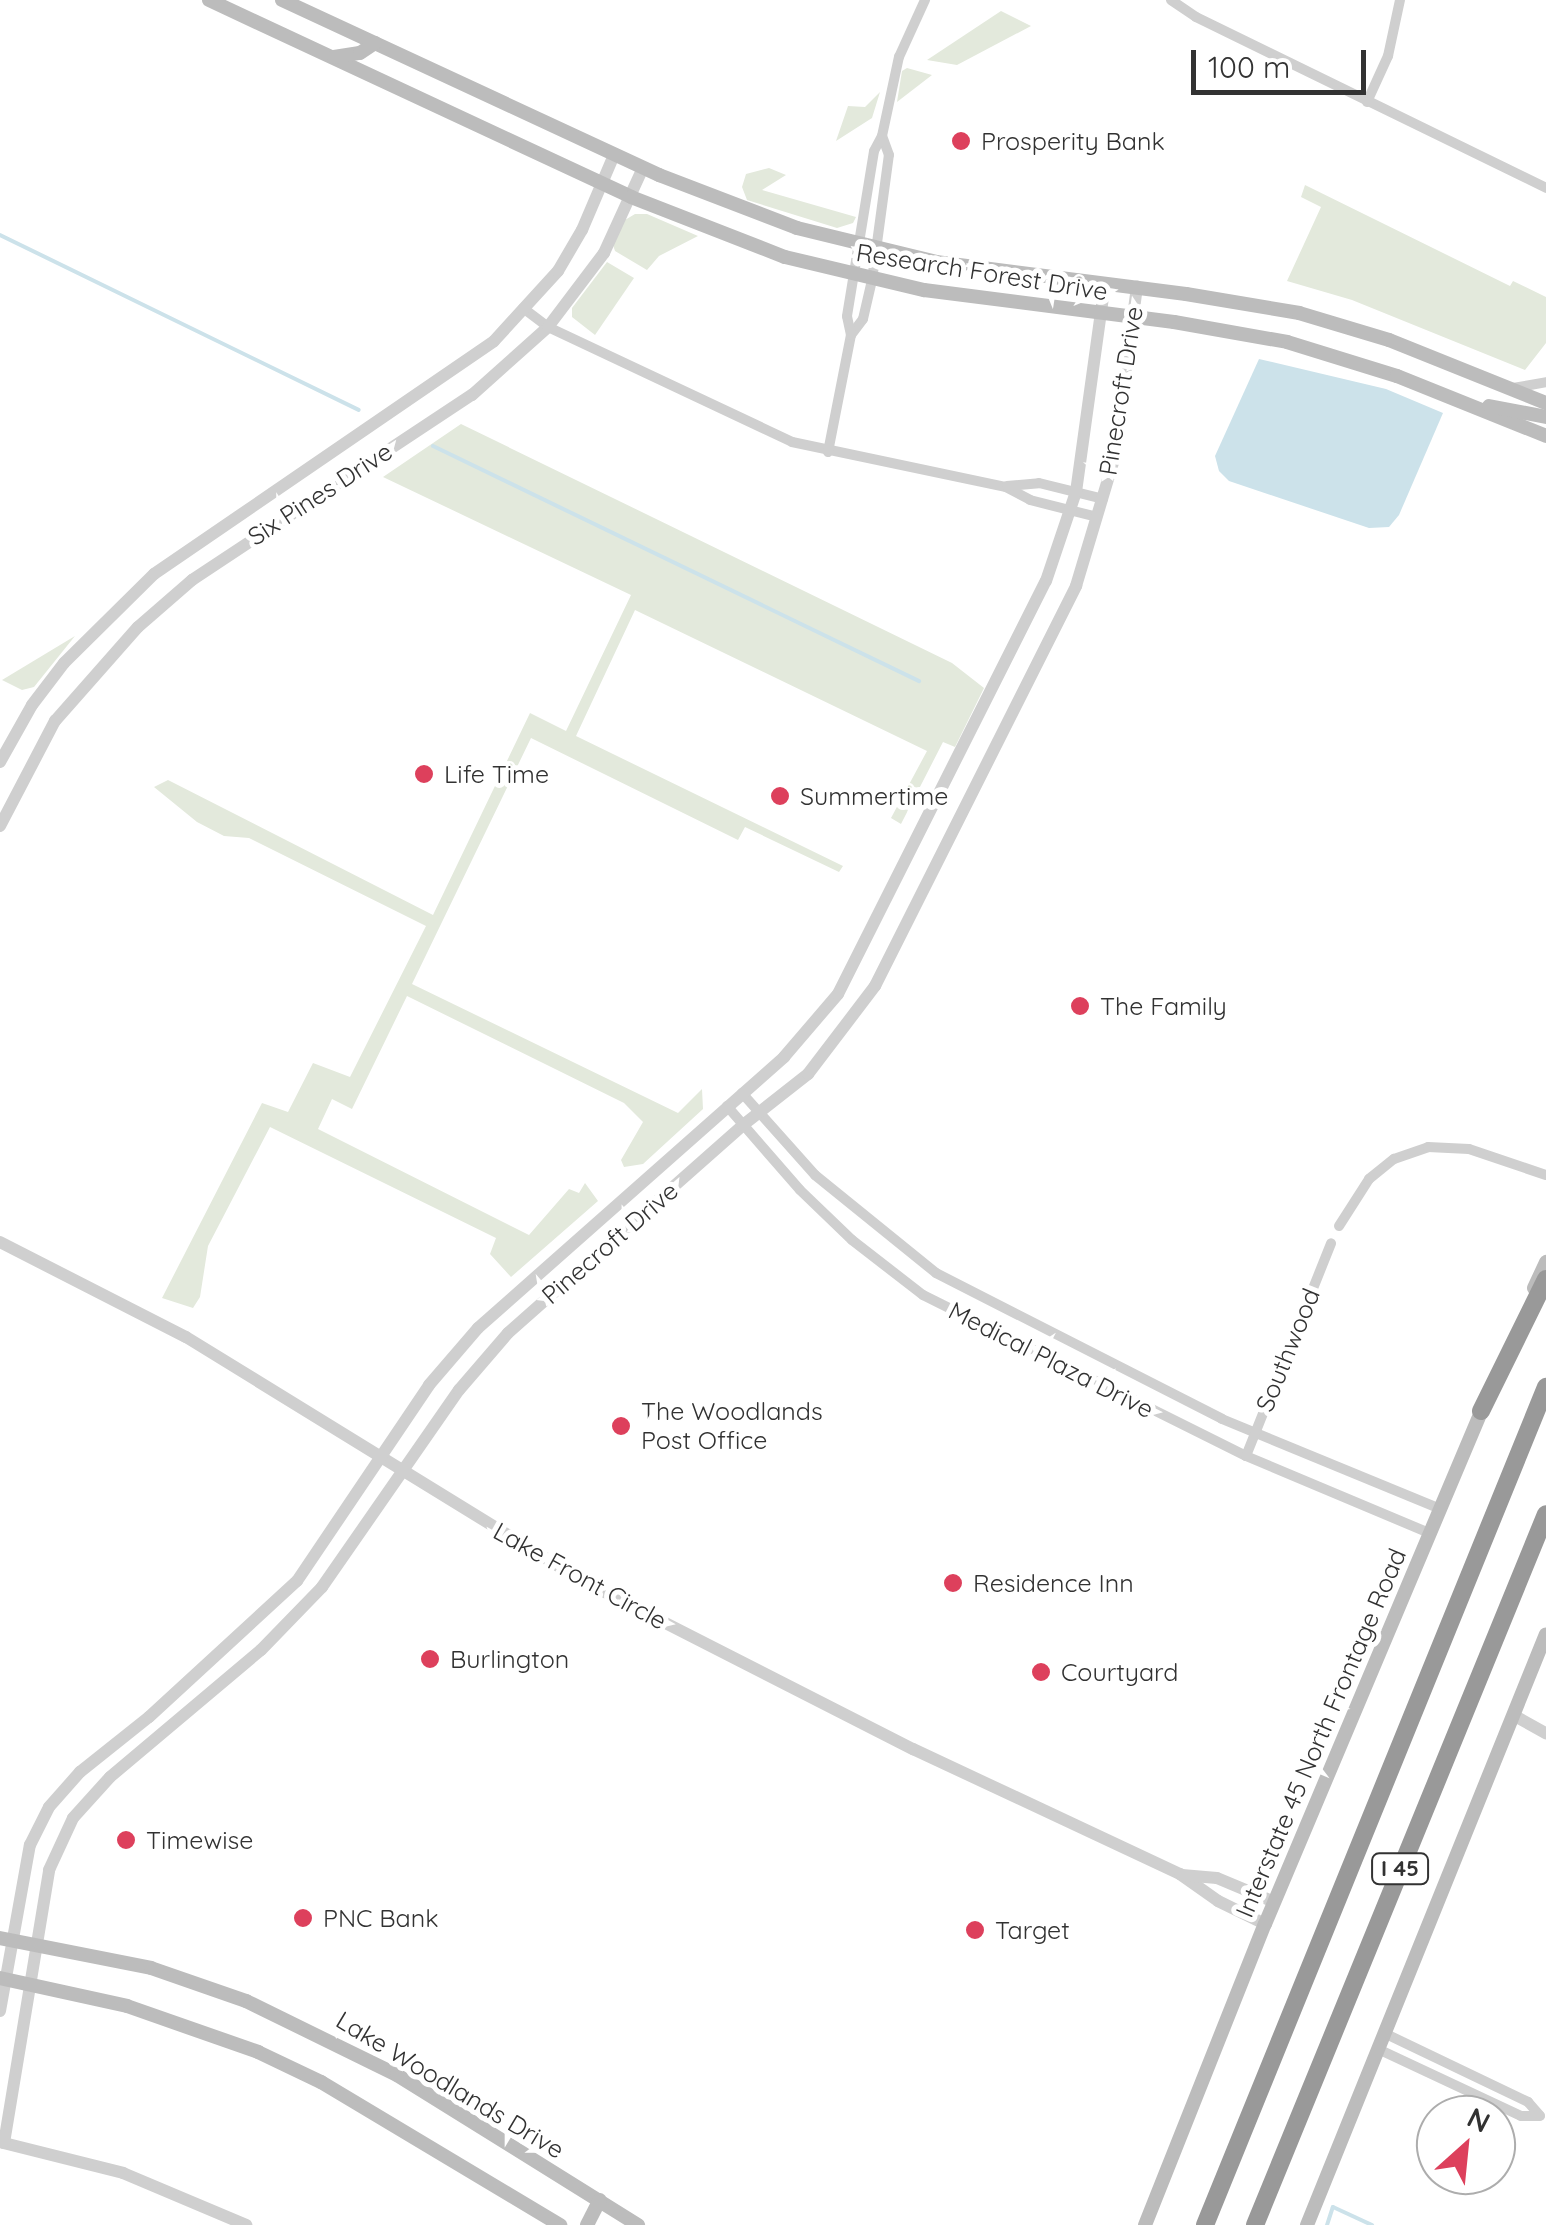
<!DOCTYPE html>
<style>
body{margin:0}
#map{position:relative;width:1546px;height:2225px;overflow:hidden;background:#fff;font-family:Quicksand,sans-serif}
div>[style]{position:absolute}
.green>*{inset:0;background:#e3e9dc}
.water>*{inset:0;background:#cce2ea}
.stream>*{height:4px;margin:-2px;padding:0 2px;transform-origin:2px;border-radius:2px;background:#cce2ea}
.minor>*{height:10px;margin:-5px;padding:0 5px;transform-origin:5px;border-radius:5px;background:#cfcfcf}
.tertiary>*{height:12px;margin:-6px;padding:0 6px;transform-origin:6px;border-radius:6px;background:#cfcfcf}
.secondary>*{height:14px;margin:-7px;padding:0 7px;transform-origin:7px;border-radius:7px;background:#bcbcbc}
.motorway>*{height:18px;margin:-9px;padding:0 9px;transform-origin:9px;border-radius:9px;background:#999}
.dots>*{width:28px;height:28px;translate:-50% -50%;box-sizing:border-box;border:5px solid #fff;border-radius:50%}
span{translate:-50% -50%;white-space:nowrap;text-align:center;line-height:1.15;-webkit-text-stroke:10px #fff;paint-order:stroke}
.shield-label span{padding:2px 8px;background:#fff;border:2px solid;border-radius:8px;-webkit-text-stroke-width:0}
.shield-label{font-size:22px;color:#323232;font-weight:700}
.poi-label{font-size:25px;color:#323232}
.left{translate:0 -50%;text-align:left}
.street-label{font-size:25px;color:#323232}
.north{position:absolute;left:1416px;top:2095px;width:100px;height:100px;box-sizing:border-box;background:#fff;border:2px solid #adadad;border-radius:50%;rotate:27deg;font-size:28px;font-weight:700;line-height:40px;text-align:center;color:#323232}
.north::after{content:'';display:block;margin:auto;width:35px;height:45px;background:#dd405c;clip-path:polygon(50% 0,100% 100%,50% 72%,0 100%)}
.scale{position:absolute;left:1191px;top:50px;width:175px;height:45px;box-sizing:border-box;border:5px solid #323232;border-top:0;padding-left:12px;font-size:30px;line-height:35px;white-space:nowrap;color:#323232;-webkit-text-stroke:8px #fff;paint-order:stroke}
</style>
<div id="map">
<div class="green">
<div style="clip-path:polygon(1001px 11px,1031px 26px,957px 65px,927px 60px)"></div>
<div style="clip-path:polygon(907px 68px,932px 75px,897px 102px,902px 71px)"></div>
<div style="clip-path:polygon(880px 92px,872px 118px,836px 141px,848px 106px,865px 107px)"></div>
<div style="clip-path:polygon(769px 168px,786px 175px,762px 190px,856px 217px,853px 223px,837px 228px,747px 200px,742px 187px,746px 174px)"></div>
<div style="clip-path:polygon(1305px 185px,1510px 286px,1513px 281px,1546px 297px,1546px 343px,1525px 370px,1352px 300px,1287px 281px,1321px 207px,1301px 197px)"></div>
<div style="clip-path:polygon(635px 214px,647px 214px,698px 236px,659px 256px,647px 270px,615px 251px,613px 245px,625px 220px)"></div>
<div style="clip-path:polygon(607px 262px,634px 278px,595px 335px,572px 317px,572px 308px)"></div>
<div style="clip-path:polygon(461px 424px,952px 663px,984px 688px,955px 747px,943px 742px,901px 824px,891px 818px,927px 751px,635px 610px,576px 736px,843px 866px,839px 872px,745px 827px,738px 840px,531px 738px,412px 984px,678px 1113px,702px 1089px,703px 1109px,643px 1164px,624px 1167px,621px 1160px,643px 1122px,624px 1103px,407px 996px,352px 1109px,332px 1099px,318px 1129px,529px 1235px,569px 1189px,579px 1193px,585px 1183px,598px 1201px,511px 1277px,490px 1254px,496px 1238px,270px 1127px,208px 1246px,200px 1297px,193px 1308px,162px 1298px,262px 1103px,288px 1112px,313px 1063px,350px 1077px,426px 926px,249px 838px,224px 836px,197px 822px,154px 787px,168px 780px,433px 915px,530px 713px,566px 731px,631px 595px,383px 477px)"></div>
<div style="clip-path:polygon(75px 636px,34px 687px,22px 690px,2px 680px)"></div>
</div>
<div class="water">
<div style="clip-path:polygon(1259px 359px,1386px 389px,1443px 413px,1399px 515px,1389px 527px,1369px 528px,1229px 481px,1219px 471px,1215px 456px)"></div>
</div>
<div class="stream">
<div style="left:0;top:235px;width:399px;rotate:26deg"></div>
<div style="left:433px;top:446px;width:540px;rotate:25.81deg"></div>
<div style="left:1327px;top:2225px;width:19px;rotate:-72deg"></div>
<div style="left:1333px;top:2207px;width:43px;rotate:24.8deg"></div>
</div>
<div class="minor">
<div style="left:1171px;top:0;width:30px;rotate:34deg"></div>
<div style="left:1196px;top:17px;width:390px;rotate:26deg"></div>
<div style="left:1367px;top:102px;width:51px;rotate:-65.5deg"></div>
<div style="left:1388px;top:56px;width:57px;rotate:-77.9deg"></div>
<div style="left:523px;top:308px;width:31px;rotate:37deg"></div>
<div style="left:548px;top:327px;width:270px;rotate:25.2deg"></div>
<div style="left:792px;top:442px;width:219px;rotate:11.9deg"></div>
<div style="left:1006px;top:487px;width:27px;rotate:28deg"></div>
<div style="left:1030px;top:500px;width:69px;rotate:14.2deg"></div>
<div style="left:851px;top:335px;width:20px;rotate:-53deg"></div>
<div style="left:863px;top:319px;width:40px;rotate:-77deg"></div>
<div style="left:872px;top:280px;width:126px;rotate:-82.3deg"></div>
<div style="left:889px;top:155px;width:20px;rotate:-110deg"></div>
<div style="left:1513px;top:388px;width:34px;rotate:-10deg"></div>
<div style="left:828px;top:452px;width:119px;rotate:-78.9deg"></div>
<div style="left:851px;top:335px;width:19px;rotate:-102deg"></div>
<div style="left:847px;top:316px;width:167px;rotate:-80.7deg"></div>
<div style="left:874px;top:151px;width:17px;rotate:-62deg"></div>
<div style="left:882px;top:136px;width:81px;rotate:-77.9deg"></div>
<div style="left:899px;top:57px;width:63px;rotate:-65.5deg"></div>
<div style="left:1007px;top:486px;width:32px;rotate:-5deg"></div>
<div style="left:1039px;top:483px;width:66px;rotate:14deg"></div>
<div style="left:742px;top:1093px;width:110px;rotate:48.3deg"></div>
<div style="left:815px;top:1175px;width:156px;rotate:39deg"></div>
<div style="left:936px;top:1273px;width:321px;rotate:27deg"></div>
<div style="left:1222px;top:1419px;width:236px;rotate:22.4deg"></div>
<div style="left:727px;top:1106px;width:111px;rotate:49deg"></div>
<div style="left:800px;top:1190px;width:72px;rotate:43.9deg"></div>
<div style="left:852px;top:1240px;width:90px;rotate:37.8deg"></div>
<div style="left:923px;top:1295px;width:361px;rotate:26.5deg"></div>
<div style="left:1246px;top:1456px;width:199px;rotate:22.8deg"></div>
<div style="left:1339px;top:1226px;width:56px;rotate:-57.4deg"></div>
<div style="left:1369px;top:1179px;width:32px;rotate:-39deg"></div>
<div style="left:1394px;top:1159px;width:36px;rotate:-19deg"></div>
<div style="left:1428px;top:1147px;width:41px;rotate:2.8deg"></div>
<div style="left:1469px;top:1149px;width:81px;rotate:18.7deg"></div>
<div style="left:1246px;top:1456px;width:229px;rotate:-68.2deg"></div>
<div style="left:1384px;top:2033px;width:160px;rotate:25.6deg"></div>
<div style="left:1528px;top:2102px;width:18px;rotate:49deg"></div>
<div style="left:1378px;top:2049px;width:158px;rotate:25.1deg"></div>
<div style="left:1521px;top:2116px;width:19px"></div>
</div>
<div class="tertiary">
<div style="left:0;top:762px;width:65px;rotate:-60.7deg"></div>
<div style="left:32px;top:705px;width:53px;rotate:-52.7deg"></div>
<div style="left:64px;top:663px;width:127px;rotate:-44.7deg"></div>
<div style="left:154px;top:574px;width:412px;rotate:-34.4deg"></div>
<div style="left:494px;top:341px;width:95px;rotate:-47.6deg"></div>
<div style="left:558px;top:271px;width:48px;rotate:-59.7deg"></div>
<div style="left:582px;top:230px;width:82px;rotate:-66.9deg"></div>
<div style="left:0;top:826px;width:119px;rotate:-62.4deg"></div>
<div style="left:55px;top:721px;width:125px;rotate:-48.6deg"></div>
<div style="left:138px;top:627px;width:72px;rotate:-41deg"></div>
<div style="left:192px;top:580px;width:336px;rotate:-33.5deg"></div>
<div style="left:472px;top:395px;width:102px;rotate:-41.8deg"></div>
<div style="left:548px;top:327px;width:93px;rotate:-52.9deg"></div>
<div style="left:604px;top:253px;width:94px;rotate:-65.4deg"></div>
<div style="left:0;top:1242px;width:209px;rotate:27.1deg"></div>
<div style="left:186px;top:1337px;width:464px;rotate:31.6deg"></div>
<div style="left:581px;top:1580px;width:373px;rotate:27deg"></div>
<div style="left:913px;top:1749px;width:295px;rotate:25.1deg"></div>
<div style="left:1180px;top:1874px;width:47px;rotate:35.4deg"></div>
<div style="left:1218px;top:1901px;width:52px;rotate:26.1deg"></div>
<div style="left:1513px;top:1715px;width:38px;rotate:29deg"></div>
<div style="left:1182px;top:1875px;width:35px;rotate:5deg"></div>
<div style="left:1217px;top:1878px;width:62px;rotate:22.8deg"></div>
<div style="left:0;top:2011px;width:169px;rotate:-79.8deg"></div>
<div style="left:30px;top:1845px;width:42px;rotate:-63.4deg"></div>
<div style="left:49px;top:1807px;width:47px;rotate:-48.5deg"></div>
<div style="left:80px;top:1772px;width:88px;rotate:-38.6deg"></div>
<div style="left:149px;top:1717px;width:201px;rotate:-42.6deg"></div>
<div style="left:297px;top:1581px;width:236px;rotate:-56deg"></div>
<div style="left:429px;top:1385px;width:75px;rotate:-49.3deg"></div>
<div style="left:478px;top:1328px;width:409px;rotate:-41.5deg"></div>
<div style="left:784px;top:1057px;width:83px;rotate:-49.4deg"></div>
<div style="left:838px;top:994px;width:462px;rotate:-63.3deg"></div>
<div style="left:1046px;top:581px;width:94px;rotate:-71.4deg"></div>
<div style="left:1076px;top:492px;width:210px;rotate:-82.1deg"></div>
<div style="left:0;top:2142px;width:127px;rotate:14.1deg"></div>
<div style="left:123px;top:2173px;width:134px;rotate:22.9deg"></div>
<div style="left:4px;top:2143px;width:277px;rotate:-80.6deg"></div>
<div style="left:49px;top:1870px;width:57px;rotate:-65.2deg"></div>
<div style="left:73px;top:1818px;width:55px;rotate:-47.9deg"></div>
<div style="left:110px;top:1777px;width:197px;rotate:-40.1deg"></div>
<div style="left:261px;top:1650px;width:88px;rotate:-45.9deg"></div>
<div style="left:322px;top:1587px;width:240px;rotate:-55.2deg"></div>
<div style="left:459px;top:1390px;width:75px;rotate:-49.3deg"></div>
<div style="left:508px;top:1333px;width:314px;rotate:-41.5deg"></div>
<div style="left:743px;top:1125px;width:83px;rotate:-38.1deg"></div>
<div style="left:808px;top:1074px;width:111px;rotate:-52.7deg"></div>
<div style="left:875px;top:986px;width:448px;rotate:-63.3deg"></div>
<div style="left:1076px;top:586px;width:133px;rotate:-73.3deg"></div>
<div style="left:1114px;top:459px;width:174px;rotate:-82.4deg"></div>
</div>
<div class="secondary">
<div style="left:209px;top:0;width:466px;rotate:25deg"></div>
<div style="left:631px;top:197px;width:165px;rotate:21.3deg"></div>
<div style="left:785px;top:257px;width:143px;rotate:13.4deg"></div>
<div style="left:924px;top:290px;width:252px;rotate:7.3deg"></div>
<div style="left:1174px;top:322px;width:115px;rotate:10deg"></div>
<div style="left:1287px;top:342px;width:115px;rotate:17.2deg"></div>
<div style="left:1397px;top:376px;width:161px;rotate:21.9deg"></div>
<div style="left:282px;top:0;width:416px;rotate:24.9deg"></div>
<div style="left:659px;top:175px;width:148px;rotate:21deg"></div>
<div style="left:797px;top:228px;width:143px;rotate:13.7deg"></div>
<div style="left:936px;top:262px;width:252px;rotate:7.3deg"></div>
<div style="left:1186px;top:294px;width:115px;rotate:9.5deg"></div>
<div style="left:1299px;top:313px;width:94px;rotate:16.7deg"></div>
<div style="left:1389px;top:340px;width:169px;rotate:21.9deg"></div>
<div style="left:334px;top:57px;width:26px;rotate:-9deg"></div>
<div style="left:360px;top:53px;width:18px;rotate:-34deg"></div>
<div style="left:1489px;top:406px;width:58px;rotate:10.9deg"></div>
<div style="left:1534px;top:1288px;width:29px;rotate:-65deg"></div>
<div style="left:0;top:1938px;width:154px;rotate:11.2deg"></div>
<div style="left:151px;top:1968px;width:101px;rotate:19.2deg"></div>
<div style="left:246px;top:2001px;width:168px;rotate:26.1deg"></div>
<div style="left:397px;top:2075px;width:284px;rotate:31.9deg"></div>
<div style="left:0;top:1978px;width:130px;rotate:12.4deg"></div>
<div style="left:127px;top:2006px;width:139px;rotate:19.3deg"></div>
<div style="left:258px;top:2052px;width:70px;rotate:25.5deg"></div>
<div style="left:321px;top:2082px;width:279px;rotate:30.9deg"></div>
<div style="left:587px;top:2225px;width:28px;rotate:-63deg"></div>
<div style="left:1145px;top:2225px;width:324px;rotate:-68.3deg"></div>
<div style="left:1265px;top:1924px;width:563px;rotate:-67.12deg"></div>
<div style="left:1307px;top:2225px;width:637px;rotate:-67.98deg"></div>
</div>
<div class="motorway">
<div style="left:1481px;top:1411px;width:147px;rotate:-63.8deg"></div>
<div style="left:1205px;top:2225px;width:905px;rotate:-67.86deg"></div>
<div style="left:1255px;top:2225px;width:768px;rotate:-67.74deg"></div>
</div>
<div class="dots">
<div style="left:961px;top:141px;background:#dd405c"></div>
<div style="left:424px;top:774px;background:#dd405c"></div>
<div style="left:780px;top:796px;background:#dd405c"></div>
<div style="left:1080px;top:1006px;background:#dd405c"></div>
<div style="left:621px;top:1426px;background:#dd405c"></div>
<div style="left:953px;top:1583px;background:#dd405c"></div>
<div style="left:430px;top:1659px;background:#dd405c"></div>
<div style="left:1041px;top:1672px;background:#dd405c"></div>
<div style="left:126px;top:1840px;background:#dd405c"></div>
<div style="left:303px;top:1918px;background:#dd405c"></div>
<div style="left:975px;top:1930px;background:#dd405c"></div>
</div>
<div class="shield-label">
<span style="left:1400px;top:1869px">I 45</span>
</div>
<div class="poi-label">
<span class="left" style="left:981px;top:141px">Prosperity Bank</span>
<span class="left" style="left:444px;top:774px">Life Time</span>
<span class="left" style="left:800px;top:796px">Summertime</span>
<span class="left" style="left:1100px;top:1006px">The Family</span>
<span class="left" style="left:641px;top:1426px">The Woodlands<br>Post Office</span>
<span class="left" style="left:973px;top:1583px">Residence Inn</span>
<span class="left" style="left:450px;top:1659px">Burlington</span>
<span class="left" style="left:1061px;top:1672px">Courtyard</span>
<span class="left" style="left:146px;top:1840px">Timewise</span>
<span class="left" style="left:323px;top:1918px">PNC Bank</span>
<span class="left" style="left:995px;top:1930px">Target</span>
</div>
<div class="street-label">
<span style="left:982px;top:272px;rotate:9deg">Research Forest Drive</span>
<span style="left:1121px;top:391px;rotate:-81deg">Pinecroft Drive</span>
<span style="left:320px;top:494px;rotate:-33deg">Six Pines Drive</span>
<span style="left:610px;top:1243px;rotate:-41deg">Pinecroft Drive</span>
<span style="left:1288px;top:1350px;rotate:-68deg">Southwood</span>
<span style="left:1051px;top:1360px;rotate:27deg">Medical Plaza Drive</span>
<span style="left:580px;top:1576px;rotate:29deg">Lake Front Circle</span>
<span style="left:1321px;top:1733px;rotate:-67deg">Interstate 45 North Frontage Road</span>
<span style="left:450px;top:2085px;rotate:31deg">Lake Woodlands Drive</span>
</div>
<div class="north">N</div>
<div class="scale">100 m</div>
</div>
